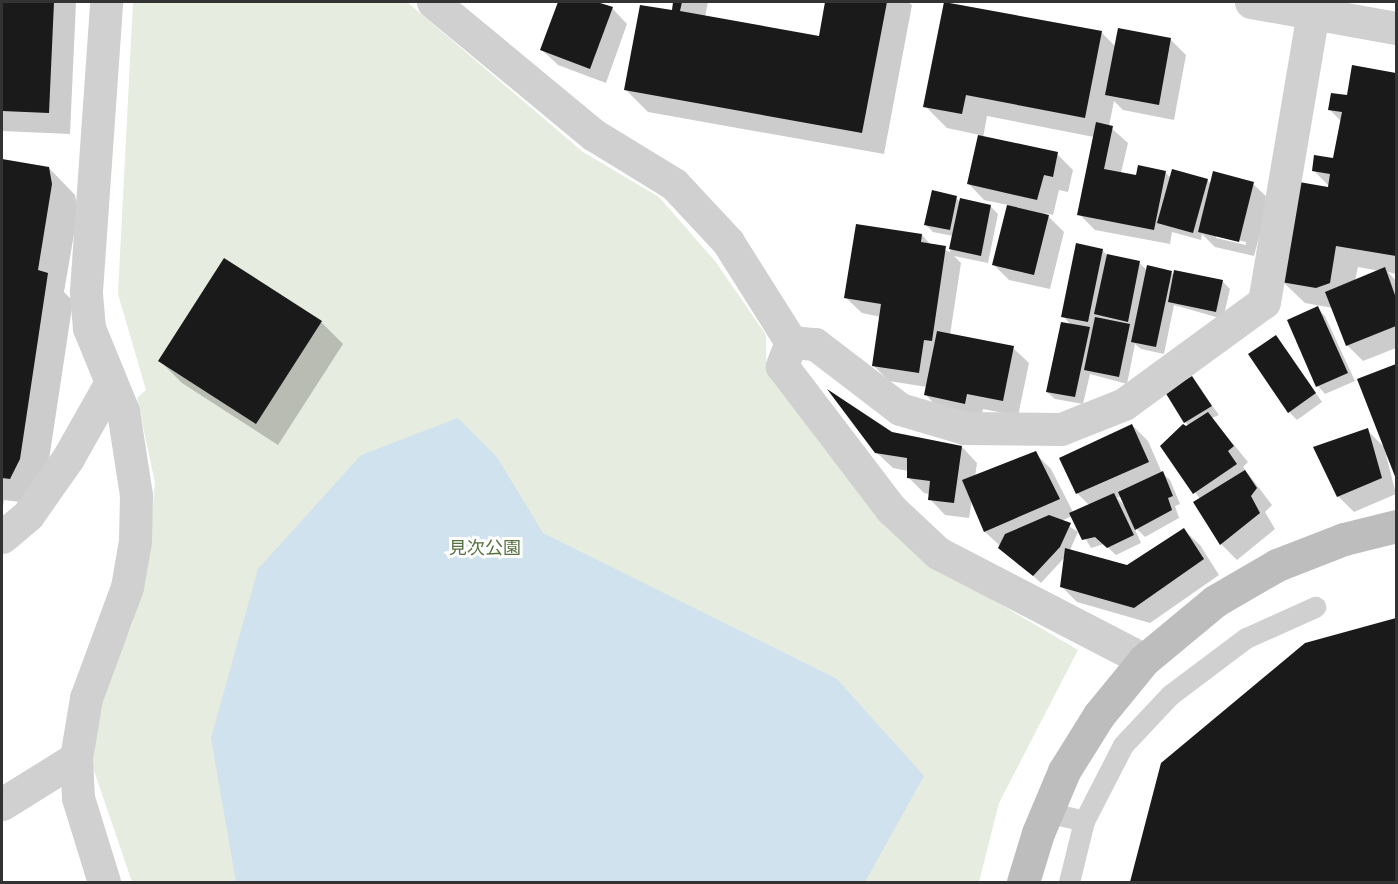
<!DOCTYPE html>
<meta charset="utf-8">
<style>
body{margin:0}
#map{position:relative;width:1398px;height:884px;overflow:hidden;background:#fff;font-family:"Titillium Web","Noto Sans JP",sans-serif}
div>[style]{position:absolute}
.green>*{inset:0;background:#e6ecdf}
.water>*{inset:0;background:#cfe2ee}
.shadow>*{inset:0;background:#0003}
.building>*{inset:0;background:#1a1a1a}
.service>*{height:21px;margin:-10.5px;padding:0 10.5px;transform-origin:10.5px;border-radius:10.5px;background:#d0d0d0}
.minor>*{height:33px;margin:-16.5px;padding:0 16.5px;transform-origin:16.5px;border-radius:16.5px;background:#d0d0d0}
.tertiary>*{height:33px;margin:-16.5px;padding:0 16.5px;transform-origin:16.5px;border-radius:16.5px;background:#d0d0d0}
.secondary>*{height:33px;margin:-16.5px;padding:0 16.5px;transform-origin:16.5px;border-radius:16.5px;background:#bdbdbd}
span{translate:-50% -50%;white-space:nowrap;text-align:center;line-height:1.15;-webkit-text-stroke:6px #fff;paint-order:stroke}
.park-label{font-size:18px;color:#56703f}
.frame{position:absolute;inset:0;border:3px solid #333;pointer-events:none}
</style>
<div id="map">
<div class="green">
<div style="clip-path:polygon(133px 2px,407px 2px,583px 152px,659px 197px,715px 261px,766px 335px,766px 367px,821px 444px,882px 518px,927px 561px,1078px 650px,999px 803px,979px 882px,132px 882px,89px 756px,104px 687px,132px 625px,149px 546px,155px 483px,137px 398px,146px 390px,118px 294px)"></div>
</div>
<div class="water">
<div style="clip-path:polygon(458px 418px,497px 457px,543px 533px,837px 679px,924px 776px,865px 882px,236px 882px,211px 738px,258px 569px,361px 455px)"></div>
</div>
<div class="shadow">
<div style="clip-path:polygon(2px 2px,76px 2px,70px 134px,2px 131px)"></div>
<div style="clip-path:polygon(560px 2px,593px 2px,612px 8px,627px 24px,606px 83px,558px 65px,542px 50px)"></div>
<div style="clip-path:polygon(675px 2px,708px 2px,705px 17px,820px 38px,827px 2px,908px 2px,912px 5px,884px 154px,648px 112px,626px 90px,673px 12px)"></div>
<div style="clip-path:polygon(evenodd,1101px 32px,1116px 47px,1170px 39px,1186px 55px,1174px 120px,1123px 110px,1114px 101px,1109px 126px,1128px 143px,1121px 173px,1137px 176px,1165px 172px,1171px 178px,1207px 180px,1211px 184px,1253px 184px,1269px 199px,1254px 256px,1215px 247px,1202px 234px,1201px 240px,1172px 232px,1170px 244px,1095px 230px,1079px 214px,1094px 137px,987px 116px,983px 138px,1057px 154px,1073px 170px,1068px 192px,1059px 190px,1053px 215px,1045px 213px,1064px 232px,1050px 289px,1009px 280px,994px 265px,1008px 205px,984px 200px,969px 184px,980px 135px,947px 128px,925px 106px,1101px 32px,1216px 235px,1246px 242px,1246px 245px,1216px 238px,1216px 235px)"></div>
<div style="clip-path:polygon(evenodd,1353px 67px,1396px 74px,1396px 274px,1388px 272px,1396px 281px,1396px 348px,1363px 361px,1347px 345px,1333px 308px,1305px 303px,1283px 282px,1332px 189px,1313px 170px,1335px 160px,1341px 121px,1329px 109px,1348px 97px,1353px 67px,1358px 267px,1380px 271px,1355px 281px,1358px 267px)"></div>
<div style="clip-path:polygon(2px 160px,49px 168px,75px 195px,78px 211px,64px 292px,73px 301px,45px 486px,36px 504px,4px 500px,2px 513px)"></div>
<div style="clip-path:polygon(956px 198px,960px 202px,990px 206px,998px 214px,988px 263px,954px 256px,961px 263px,950px 335px,1013px 348px,1029px 363px,1018px 416px,983px 409px,981px 419px,941px 411px,926px 395px,927px 387px,889px 381px,873px 365px,881px 317px,862px 313px,846px 298px,922px 235px,931px 245px,950px 252px,953px 236px,933px 232px,925px 224px)"></div>
<div style="clip-path:polygon(1102px 250px,1108px 256px,1139px 263px,1147px 270px,1222px 281px,1230px 289px,1223px 319px,1174px 305px,1164px 354px,1141px 349px,1135px 344px,1127px 384px,1090px 374px,1083px 404px,1055px 399px,1047px 392px,1072px 326px,1063px 316px)"></div>
<div style="clip-path:polygon(1317px 308px,1325px 316px,1355px 381px,1325px 394px,1318px 386px)"></div>
<div style="clip-path:polygon(321px 322px,343px 344px,278px 445px,182px 383px,160px 361px)"></div>
<div style="clip-path:polygon(1276px 337px,1322px 402px,1297px 420px,1289px 412px)"></div>
<div style="clip-path:polygon(1396px 365px,1396px 476px,1385px 451px,1396px 494px,1354px 512px,1338px 496px,1367px 430px,1386px 449px,1359px 380px)"></div>
<div style="clip-path:polygon(1192px 378px,1219px 415px,1212px 418px,1248px 462px,1243px 467px,1272px 505px,1265px 512px,1275px 529px,1237px 560px,1221px 544px,1195px 503px,1200px 499px,1162px 446px,1189px 426px,1185px 422px)"></div>
<div style="clip-path:polygon(evenodd,1132px 425px,1148px 441px,1162px 473px,1170px 480px,1180px 504px,1175px 506px,1179px 518px,1145px 537px,1133px 525px,1141px 543px,1116px 555px,1104px 544px,1091px 548px,1072px 516px,1061px 521px,1078px 532px,1070px 550px,1127px 566px,1184px 530px,1200px 545px,1219px 575px,1150px 623px,1077px 602px,1061px 586px,1065px 557px,1041px 583px,985px 532px,972px 500px,969px 518px,945px 515px,930px 499px,930px 494px,924px 493px,908px 477px,908px 471px,893px 468px,876px 452px,891px 433px,962px 447px,977px 463px,975px 477px,1035px 453px,1051px 469px,1073px 512px,1089px 505px,1077px 493px,1132px 425px,1122px 496px,1127px 508px,1117px 498px,1122px 496px)"></div>
<div style="clip-path:polygon(1396px 619px,1396px 882px,1132px 882px,1163px 764px,1306px 644px)"></div>
</div>
<div class="building">
<div style="clip-path:polygon(2px 2px,54px 2px,49px 113px,2px 111px)"></div>
<div style="clip-path:polygon(558px 2px,597px 2px,613px 7px,590px 69px,540px 50px)"></div>
<div style="clip-path:polygon(673px 2px,682px 2px,680px 11px,819px 36px,825px 2px,887px 2px,862px 133px,624px 90px,640px 5px,672px 10px)"></div>
<div style="clip-path:polygon(944px 2px,1102px 31px,1085px 118px,966px 95px,962px 114px,923px 107px)"></div>
<div style="clip-path:polygon(1118px 28px,1171px 38px,1159px 105px,1105px 95px)"></div>
<div style="clip-path:polygon(1352px 65px,1396px 73px,1396px 256px,1336px 246px,1330px 283px,1316px 288px,1281px 282px,1299px 182px,1328px 187px,1330px 174px,1312px 171px,1314px 155px,1333px 158px,1342px 112px,1328px 110px,1331px 93px,1347px 95px)"></div>
<div style="clip-path:polygon(1096px 122px,1113px 126px,1104px 169px,1136px 175px,1138px 165px,1166px 171px,1154px 230px,1077px 215px)"></div>
<div style="clip-path:polygon(978px 135px,1058px 152px,1053px 177px,1044px 175px,1037px 200px,967px 184px)"></div>
<div style="clip-path:polygon(2px 159px,49px 167px,52px 184px,38px 270px,48px 273px,20px 459px,10px 479px,2px 478px)"></div>
<div style="clip-path:polygon(1172px 169px,1208px 179px,1193px 233px,1157px 223px)"></div>
<div style="clip-path:polygon(1213px 171px,1254px 182px,1239px 242px,1198px 232px)"></div>
<div style="clip-path:polygon(932px 190px,957px 196px,950px 230px,924px 225px)"></div>
<div style="clip-path:polygon(960px 198px,991px 205px,981px 256px,949px 249px)"></div>
<div style="clip-path:polygon(1007px 205px,1049px 215px,1034px 275px,992px 265px)"></div>
<div style="clip-path:polygon(856px 224px,922px 234px,921px 242px,946px 246px,932px 341px,924px 340px,919px 373px,872px 366px,881px 304px,844px 298px)"></div>
<div style="clip-path:polygon(1076px 243px,1103px 249px,1088px 322px,1061px 317px)"></div>
<div style="clip-path:polygon(1107px 254px,1140px 261px,1128px 322px,1094px 314px)"></div>
<div style="clip-path:polygon(224px 258px,322px 321px,256px 424px,158px 361px)"></div>
<div style="clip-path:polygon(1147px 265px,1172px 271px,1156px 347px,1131px 342px)"></div>
<div style="clip-path:polygon(1385px 267px,1396px 298px,1396px 326px,1346px 346px,1325px 292px)"></div>
<div style="clip-path:polygon(1174px 270px,1223px 280px,1216px 312px,1168px 302px)"></div>
<div style="clip-path:polygon(1318px 306px,1348px 373px,1316px 387px,1287px 320px)"></div>
<div style="clip-path:polygon(1095px 317px,1130px 324px,1119px 377px,1084px 370px)"></div>
<div style="clip-path:polygon(1061px 322px,1090px 327px,1075px 397px,1046px 392px)"></div>
<div style="clip-path:polygon(937px 331px,1014px 346px,1003px 401px,967px 394px,965px 404px,924px 395px)"></div>
<div style="clip-path:polygon(1276px 335px,1316px 393px,1288px 413px,1248px 354px)"></div>
<div style="clip-path:polygon(1396px 364px,1396px 479px,1357px 379px)"></div>
<div style="clip-path:polygon(1192px 376px,1212px 406px,1184px 423px,1165px 392px)"></div>
<div style="clip-path:polygon(827px 389px,892px 432px,962px 446px,954px 503px,928px 500px,930px 481px,907px 478px,907px 458px,875px 453px)"></div>
<div style="clip-path:polygon(1208px 412px,1234px 446px,1228px 451px,1237px 464px,1193px 494px,1160px 446px,1183px 424px,1186px 426px)"></div>
<div style="clip-path:polygon(1132px 424px,1149px 462px,1076px 494px,1059px 458px)"></div>
<div style="clip-path:polygon(1368px 428px,1382px 478px,1337px 497px,1313px 447px)"></div>
<div style="clip-path:polygon(1036px 451px,1060px 499px,984px 532px,962px 480px)"></div>
<div style="clip-path:polygon(1245px 470px,1257px 488px,1251px 496px,1260px 513px,1220px 545px,1193px 502px)"></div>
<div style="clip-path:polygon(1163px 471px,1173px 496px,1168px 498px,1172px 510px,1135px 530px,1118px 492px)"></div>
<div style="clip-path:polygon(1114px 493px,1134px 535px,1107px 548px,1095px 537px,1082px 540px,1069px 513px)"></div>
<div style="clip-path:polygon(1049px 515px,1071px 523px,1060px 547px,1033px 576px,998px 548px,1005px 534px)"></div>
<div style="clip-path:polygon(1184px 528px,1204px 559px,1134px 608px,1060px 587px,1065px 548px,1127px 565px)"></div>
<div style="clip-path:polygon(1396px 618px,1396px 882px,1130px 882px,1161px 763px,1305px 643px)"></div>
</div>
<div class="service">
<div style="left:1046px;top:812px;width:39px;rotate:13deg"></div>
<div style="left:1084px;top:821px;width:63px;rotate:103.8deg"></div>
<div style="left:1084px;top:821px;width:85px;rotate:-62.8deg"></div>
<div style="left:1123px;top:745px;width:69px;rotate:-46.8deg"></div>
<div style="left:1170px;top:695px;width:95px;rotate:-36.9deg"></div>
<div style="left:1246px;top:638px;width:76px;rotate:-24.2deg"></div>
</div>
<div class="minor">
<div style="left:433px;top:2px;width:209px;rotate:39.6deg"></div>
<div style="left:594px;top:135px;width:94px;rotate:31.5deg"></div>
<div style="left:674px;top:184px;width:79px;rotate:47deg"></div>
<div style="left:728px;top:242px;width:118px;rotate:57.8deg"></div>
<div style="left:791px;top:342px;width:26px;rotate:111deg"></div>
<div style="left:782px;top:366px;width:180px;rotate:52.7deg"></div>
<div style="left:891px;top:509px;width:64px;rotate:43.1deg"></div>
<div style="left:938px;top:553px;width:232px;rotate:27.4deg"></div>
<div style="left:791px;top:342px;width:24px;rotate:5deg"></div>
<div style="left:815px;top:344px;width:107px;rotate:37.4deg"></div>
<div style="left:900px;top:409px;width:67px;rotate:16.5deg"></div>
<div style="left:964px;top:428px;width:97px;rotate:0.6deg"></div>
<div style="left:1061px;top:429px;width:68px;rotate:-21.6deg"></div>
<div style="left:1124px;top:404px;width:173px;rotate:-36.1deg"></div>
<div style="left:1264px;top:302px;width:293px;rotate:-80.4deg"></div>
<div style="left:2px;top:537px;width:34px;rotate:-40deg"></div>
<div style="left:28px;top:515px;width:70px;rotate:-54.9deg"></div>
<div style="left:68px;top:458px;width:87px;rotate:-60.5deg"></div>
<div style="left:2px;top:804px;width:87px;rotate:-31.9deg"></div>
<div style="left:104px;top:882px;width:88px;rotate:-107.2deg"></div>
<div style="left:78px;top:798px;width:40px;rotate:-92.9deg"></div>
<div style="left:76px;top:758px;width:61px;rotate:-80.5deg"></div>
<div style="left:86px;top:698px;width:118px;rotate:-69.7deg"></div>
<div style="left:127px;top:587px;width:47px;rotate:-80.1deg"></div>
<div style="left:135px;top:541px;width:46px;rotate:-88.8deg"></div>
<div style="left:136px;top:495px;width:85px;rotate:-98.8deg"></div>
<div style="left:123px;top:411px;width:90px;rotate:-112.3deg"></div>
<div style="left:89px;top:328px;width:37px;rotate:-95deg"></div>
<div style="left:86px;top:291px;width:290px;rotate:-86deg"></div>
</div>
<div class="tertiary">
<div style="left:1251px;top:2px;width:147px;rotate:10.2deg"></div>
</div>
<div class="secondary">
<div style="left:1023px;top:882px;width:51px;rotate:-73deg"></div>
<div style="left:1038px;top:833px;width:67px;rotate:-67.2deg"></div>
<div style="left:1064px;top:771px;width:66px;rotate:-58deg"></div>
<div style="left:1099px;top:715px;width:71px;rotate:-50.7deg"></div>
<div style="left:1144px;top:660px;width:92px;rotate:-39.7deg"></div>
<div style="left:1215px;top:601px;width:72px;rotate:-30.1deg"></div>
<div style="left:1277px;top:565px;width:72px;rotate:-21.2deg"></div>
<div style="left:1344px;top:539px;width:54px;rotate:-14deg"></div>
</div>
<div class="park-label">
<span style="left:485px;top:548px">見次公園</span>
</div>
<div class="frame"></div>
</div>
